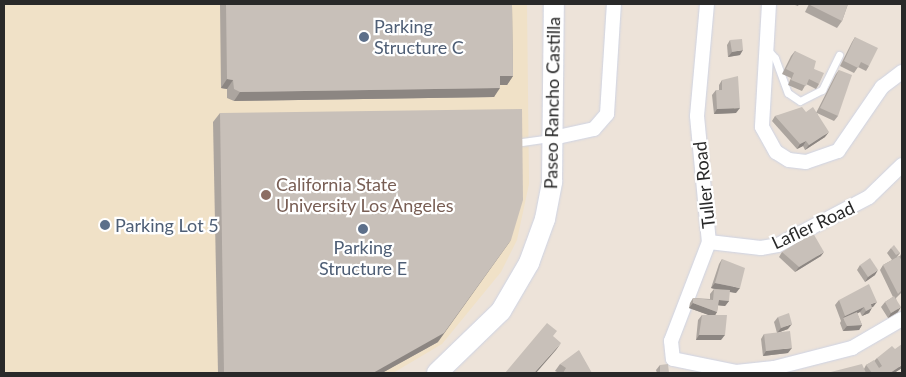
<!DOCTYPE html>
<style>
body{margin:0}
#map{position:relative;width:906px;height:377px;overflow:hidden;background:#ede3d9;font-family:Lato,sans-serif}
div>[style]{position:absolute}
.education>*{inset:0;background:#f0e1c7}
.roads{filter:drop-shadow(0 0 1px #ced3e3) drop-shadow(0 0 1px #ced3e3)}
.lane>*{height:7px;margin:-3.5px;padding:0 3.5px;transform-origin:3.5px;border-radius:3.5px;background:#fff}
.street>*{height:14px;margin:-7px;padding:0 7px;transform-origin:7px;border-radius:7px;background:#fff}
.secondary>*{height:20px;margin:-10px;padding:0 10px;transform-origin:10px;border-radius:10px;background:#fff}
.wall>*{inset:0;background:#aca59f}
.shaded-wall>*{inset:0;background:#8c8682}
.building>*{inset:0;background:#c8c0b9}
.dots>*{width:14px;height:14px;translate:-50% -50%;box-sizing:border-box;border:2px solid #fff;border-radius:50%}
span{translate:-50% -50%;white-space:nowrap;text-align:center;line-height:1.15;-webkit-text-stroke:4.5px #fff;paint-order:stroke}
.service-label{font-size:18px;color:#4e5e75}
.left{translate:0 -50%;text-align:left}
.street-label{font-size:18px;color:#292929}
.education-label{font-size:18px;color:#785e54}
.frame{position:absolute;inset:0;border:5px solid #292929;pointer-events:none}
</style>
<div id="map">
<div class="education">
<div style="clip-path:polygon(4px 4px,527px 4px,529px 184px,517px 240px,501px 272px,442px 344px,393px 373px,4px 373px)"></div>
</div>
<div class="roads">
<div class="lane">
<div style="left:766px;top:48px;width:13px;rotate:48deg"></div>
<div style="left:775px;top:58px;width:37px;rotate:70deg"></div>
<div style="left:788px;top:93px;width:14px;rotate:34deg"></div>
<div style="left:800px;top:101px;width:25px;rotate:-27deg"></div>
<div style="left:822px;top:90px;width:39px;rotate:-64deg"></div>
<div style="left:515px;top:143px;width:35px;rotate:-8deg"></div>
</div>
<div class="street">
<div style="left:707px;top:4px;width:112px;rotate:95.1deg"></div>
<div style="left:697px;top:116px;width:127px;rotate:84.6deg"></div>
<div style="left:709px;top:242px;width:106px;rotate:111deg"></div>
<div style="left:671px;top:341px;width:18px;rotate:84deg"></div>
<div style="left:673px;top:359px;width:64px;rotate:11.7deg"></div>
<div style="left:736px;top:372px;width:38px;rotate:-6deg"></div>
<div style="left:774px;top:368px;width:81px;rotate:-14.4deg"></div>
<div style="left:852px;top:348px;width:58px;rotate:-30.1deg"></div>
<div style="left:769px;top:4px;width:123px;rotate:93.3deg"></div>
<div style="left:762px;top:127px;width:29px;rotate:61deg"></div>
<div style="left:776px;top:152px;width:15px;rotate:32deg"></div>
<div style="left:789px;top:160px;width:17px;rotate:7deg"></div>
<div style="left:806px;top:162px;width:34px;rotate:-19deg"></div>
<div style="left:838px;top:151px;width:78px;rotate:-55.5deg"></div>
<div style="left:882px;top:87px;width:25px;rotate:-37deg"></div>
<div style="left:553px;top:138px;width:42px;rotate:-12.4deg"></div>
<div style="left:594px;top:129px;width:20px;rotate:-49deg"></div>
<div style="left:607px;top:114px;width:110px;rotate:-86.4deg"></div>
<div style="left:709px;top:242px;width:52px;rotate:6.6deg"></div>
<div style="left:761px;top:248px;width:17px;rotate:-10deg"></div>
<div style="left:778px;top:245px;width:103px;rotate:-27.8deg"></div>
<div style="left:869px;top:197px;width:46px;rotate:-44.1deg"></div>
</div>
<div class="secondary">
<div style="left:437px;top:373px;width:89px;rotate:-44.1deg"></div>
<div style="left:501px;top:311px;width:56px;rotate:-59.7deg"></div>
<div style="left:529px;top:263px;width:47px;rotate:-70deg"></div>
<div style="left:545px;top:219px;width:38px;rotate:-79deg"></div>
<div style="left:552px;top:182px;width:178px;rotate:-89.4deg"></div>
</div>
</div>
<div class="wall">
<div style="clip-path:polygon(220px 4px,512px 4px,513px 76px,507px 85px,500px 85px,494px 97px,234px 101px,227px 98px,227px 89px,221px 88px)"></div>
<div style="clip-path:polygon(792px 4px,799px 4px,798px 6px)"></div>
<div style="clip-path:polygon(809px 4px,848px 4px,842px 21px,837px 28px,805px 12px)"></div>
<div style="clip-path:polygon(855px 37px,869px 66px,866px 71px,858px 67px,854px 73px,840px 66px,852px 42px)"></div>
<div style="clip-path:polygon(730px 40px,740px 55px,728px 57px,727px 45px)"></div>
<div style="clip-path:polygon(795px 51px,814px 69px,819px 84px,816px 89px,806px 84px,802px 91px,788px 85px,791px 78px,782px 74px,791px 56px)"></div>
<div style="clip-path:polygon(839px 70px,838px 116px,834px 121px,817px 113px,825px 137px,805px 150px,803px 146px,797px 149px,772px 121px,775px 116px,806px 112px,816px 113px,836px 74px)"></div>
<div style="clip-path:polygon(722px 80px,736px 113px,714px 114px,712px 95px,716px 90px,719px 90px,719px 85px)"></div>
<div style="clip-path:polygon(220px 113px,438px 342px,382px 373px,218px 373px,213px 122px)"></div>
<div style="clip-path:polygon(891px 248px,900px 253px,897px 257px,900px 256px,902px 252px,902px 292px,896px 298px,898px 312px,888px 318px,881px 307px,885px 302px,893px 297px,880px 270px,883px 265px,892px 260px,887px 253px)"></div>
<div style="clip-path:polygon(782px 252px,821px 256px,795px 272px,779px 257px)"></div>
<div style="clip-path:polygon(722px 259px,736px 293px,729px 292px,729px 301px,725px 306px,718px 305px,717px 312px,715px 315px,721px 340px,696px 340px,698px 320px,702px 315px,709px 315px,689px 308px,690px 303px,693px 298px,710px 299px,710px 294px,714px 289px,711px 288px,719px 264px)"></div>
<div style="clip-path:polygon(860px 265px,875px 275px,865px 282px,857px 270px)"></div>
<div style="clip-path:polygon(839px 300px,873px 307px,872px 307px,869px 313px,862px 316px,860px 312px,857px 313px,862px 325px,859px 330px,843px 331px,840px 323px,841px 321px,835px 305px)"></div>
<div style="clip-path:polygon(778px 317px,788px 329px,777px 333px,774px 322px)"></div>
<div style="clip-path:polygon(764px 334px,788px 353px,763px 356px,761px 339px)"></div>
<div style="clip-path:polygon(877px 358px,902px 368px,894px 373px,827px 373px,864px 369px,866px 365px,874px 361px)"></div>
<div style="clip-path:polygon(560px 364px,592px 373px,559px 373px,555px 371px)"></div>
<div style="clip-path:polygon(660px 365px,669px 373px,657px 373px,656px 370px)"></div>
</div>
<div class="shaded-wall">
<div style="clip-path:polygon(743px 50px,740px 55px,728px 57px,732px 52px)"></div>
<div style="clip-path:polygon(500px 76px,513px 76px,507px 85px,494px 85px)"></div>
<div style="clip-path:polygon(227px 79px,233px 80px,227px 89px,221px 88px)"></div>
<div style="clip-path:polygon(500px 88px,494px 97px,234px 101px,240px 92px)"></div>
<div style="clip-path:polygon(740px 108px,736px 113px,714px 114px,717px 109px)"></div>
<div style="clip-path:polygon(829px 132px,825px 137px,805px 150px,809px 145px)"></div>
<div style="clip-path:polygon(806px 141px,803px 146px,797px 149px,800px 144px)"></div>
<div style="clip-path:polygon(511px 240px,438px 342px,382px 373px,356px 373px)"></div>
<div style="clip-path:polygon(824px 252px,821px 256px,795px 272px,799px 267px)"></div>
<div style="clip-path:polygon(878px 270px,875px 275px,865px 282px,868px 277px)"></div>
<div style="clip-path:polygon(715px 283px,740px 288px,736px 293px,711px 288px)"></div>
<div style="clip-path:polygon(719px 300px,729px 301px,725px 306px,715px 305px)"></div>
<div style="clip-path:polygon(877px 302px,873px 307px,867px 309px,871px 304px)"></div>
<div style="clip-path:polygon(693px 303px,717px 312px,714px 317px,689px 308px)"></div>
<div style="clip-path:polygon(864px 307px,860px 312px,844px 320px,843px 318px,845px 316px)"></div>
<div style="clip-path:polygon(901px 307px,898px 312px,888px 318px,891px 313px)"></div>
<div style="clip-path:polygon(872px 308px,869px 313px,862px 316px,866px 311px)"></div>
<div style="clip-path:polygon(792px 324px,788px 329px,777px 333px,781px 328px)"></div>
<div style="clip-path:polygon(862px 325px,859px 330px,843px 331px,847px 326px)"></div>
<div style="clip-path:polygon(699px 335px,725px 335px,721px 340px,696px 340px)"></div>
<div style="clip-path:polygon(561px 343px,556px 350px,536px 373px,534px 373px)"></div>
<div style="clip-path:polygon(792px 348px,788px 353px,763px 356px,766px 351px)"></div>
<div style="clip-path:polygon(902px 365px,902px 368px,894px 373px,890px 373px)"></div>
</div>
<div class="building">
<div style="clip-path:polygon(226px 4px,512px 4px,513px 76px,500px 76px,500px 88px,240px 92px,234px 89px,233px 80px,227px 79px)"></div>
<div style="clip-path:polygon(810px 4px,848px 4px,842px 21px,810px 5px)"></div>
<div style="clip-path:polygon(855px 37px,878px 48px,869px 66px,861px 62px,858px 68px,844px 61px)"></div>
<div style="clip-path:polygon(742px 39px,743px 50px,732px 52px,730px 40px)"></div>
<div style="clip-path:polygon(795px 51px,816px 61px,814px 69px,824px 73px,819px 84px,809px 79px,806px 86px,791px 80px,794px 73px,786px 69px)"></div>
<div style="clip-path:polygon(839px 70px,852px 75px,838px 116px,820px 108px)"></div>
<div style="clip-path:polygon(738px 76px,740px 108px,717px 109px,716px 90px,722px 90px,722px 80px)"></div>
<div style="clip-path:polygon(802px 107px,806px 112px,813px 107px,829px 132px,809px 145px,806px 141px,800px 144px,775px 116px)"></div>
<div style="clip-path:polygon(522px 109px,523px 200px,511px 240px,444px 333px,373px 373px,224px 373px,220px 113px)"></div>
<div style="clip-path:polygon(813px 233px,824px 252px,799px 267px,782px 252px)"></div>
<div style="clip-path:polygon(894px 245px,900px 253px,896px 255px,891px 248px)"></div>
<div style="clip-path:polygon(899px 256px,902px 261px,902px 290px,898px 294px,883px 265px)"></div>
<div style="clip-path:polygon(870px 258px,878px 270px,868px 277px,860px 265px)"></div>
<div style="clip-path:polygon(722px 259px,745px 268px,740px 288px,715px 283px)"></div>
<div style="clip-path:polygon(869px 284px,877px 302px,871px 304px,872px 308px,866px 311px,864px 307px,845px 316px,839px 300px)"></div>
<div style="clip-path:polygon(714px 289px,730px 290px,729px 301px,719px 300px,717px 312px,693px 303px,693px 298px,713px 300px)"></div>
<div style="clip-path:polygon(894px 296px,901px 307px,891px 313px,885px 302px)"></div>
<div style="clip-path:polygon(857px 312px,862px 325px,847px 326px,843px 318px)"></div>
<div style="clip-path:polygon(789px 313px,792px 324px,781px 328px,778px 317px)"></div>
<div style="clip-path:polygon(702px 315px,727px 315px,725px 335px,699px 335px)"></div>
<div style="clip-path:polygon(547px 323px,557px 331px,553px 336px,561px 343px,534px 373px,505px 373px)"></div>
<div style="clip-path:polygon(790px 331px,792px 348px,766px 351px,764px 334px)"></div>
<div style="clip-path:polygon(902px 344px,902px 365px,890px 373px,872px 373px,866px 365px,874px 360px,879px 368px,882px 366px,877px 358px,892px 346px,895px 349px)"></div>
<div style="clip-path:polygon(579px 350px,592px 373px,563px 373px,566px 368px,560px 364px)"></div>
<div style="clip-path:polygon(668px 364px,669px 373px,660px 373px,660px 365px)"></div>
<div style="clip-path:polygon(862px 364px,866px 373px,827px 373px)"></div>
</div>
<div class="dots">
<div style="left:364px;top:37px;background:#5c6f8a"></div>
<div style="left:266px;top:195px;background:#8d6e63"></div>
<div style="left:105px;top:225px;background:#5c6f8a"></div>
<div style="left:363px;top:229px;background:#5c6f8a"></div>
</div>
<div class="service-label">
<span class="left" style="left:374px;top:37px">Parking<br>Structure C</span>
<span class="left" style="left:115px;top:225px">Parking Lot 5</span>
<span style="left:363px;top:258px">Parking<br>Structure E</span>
</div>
<div class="street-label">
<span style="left:552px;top:103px;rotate:-89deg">Paseo Rancho Castilla</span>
<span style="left:704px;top:185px;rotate:-96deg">Tuller Road</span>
<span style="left:813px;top:225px;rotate:-25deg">Lafler Road</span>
</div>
<div class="education-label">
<span class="left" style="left:276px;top:195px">California State<br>University Los Angeles</span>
</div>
<div class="frame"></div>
</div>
